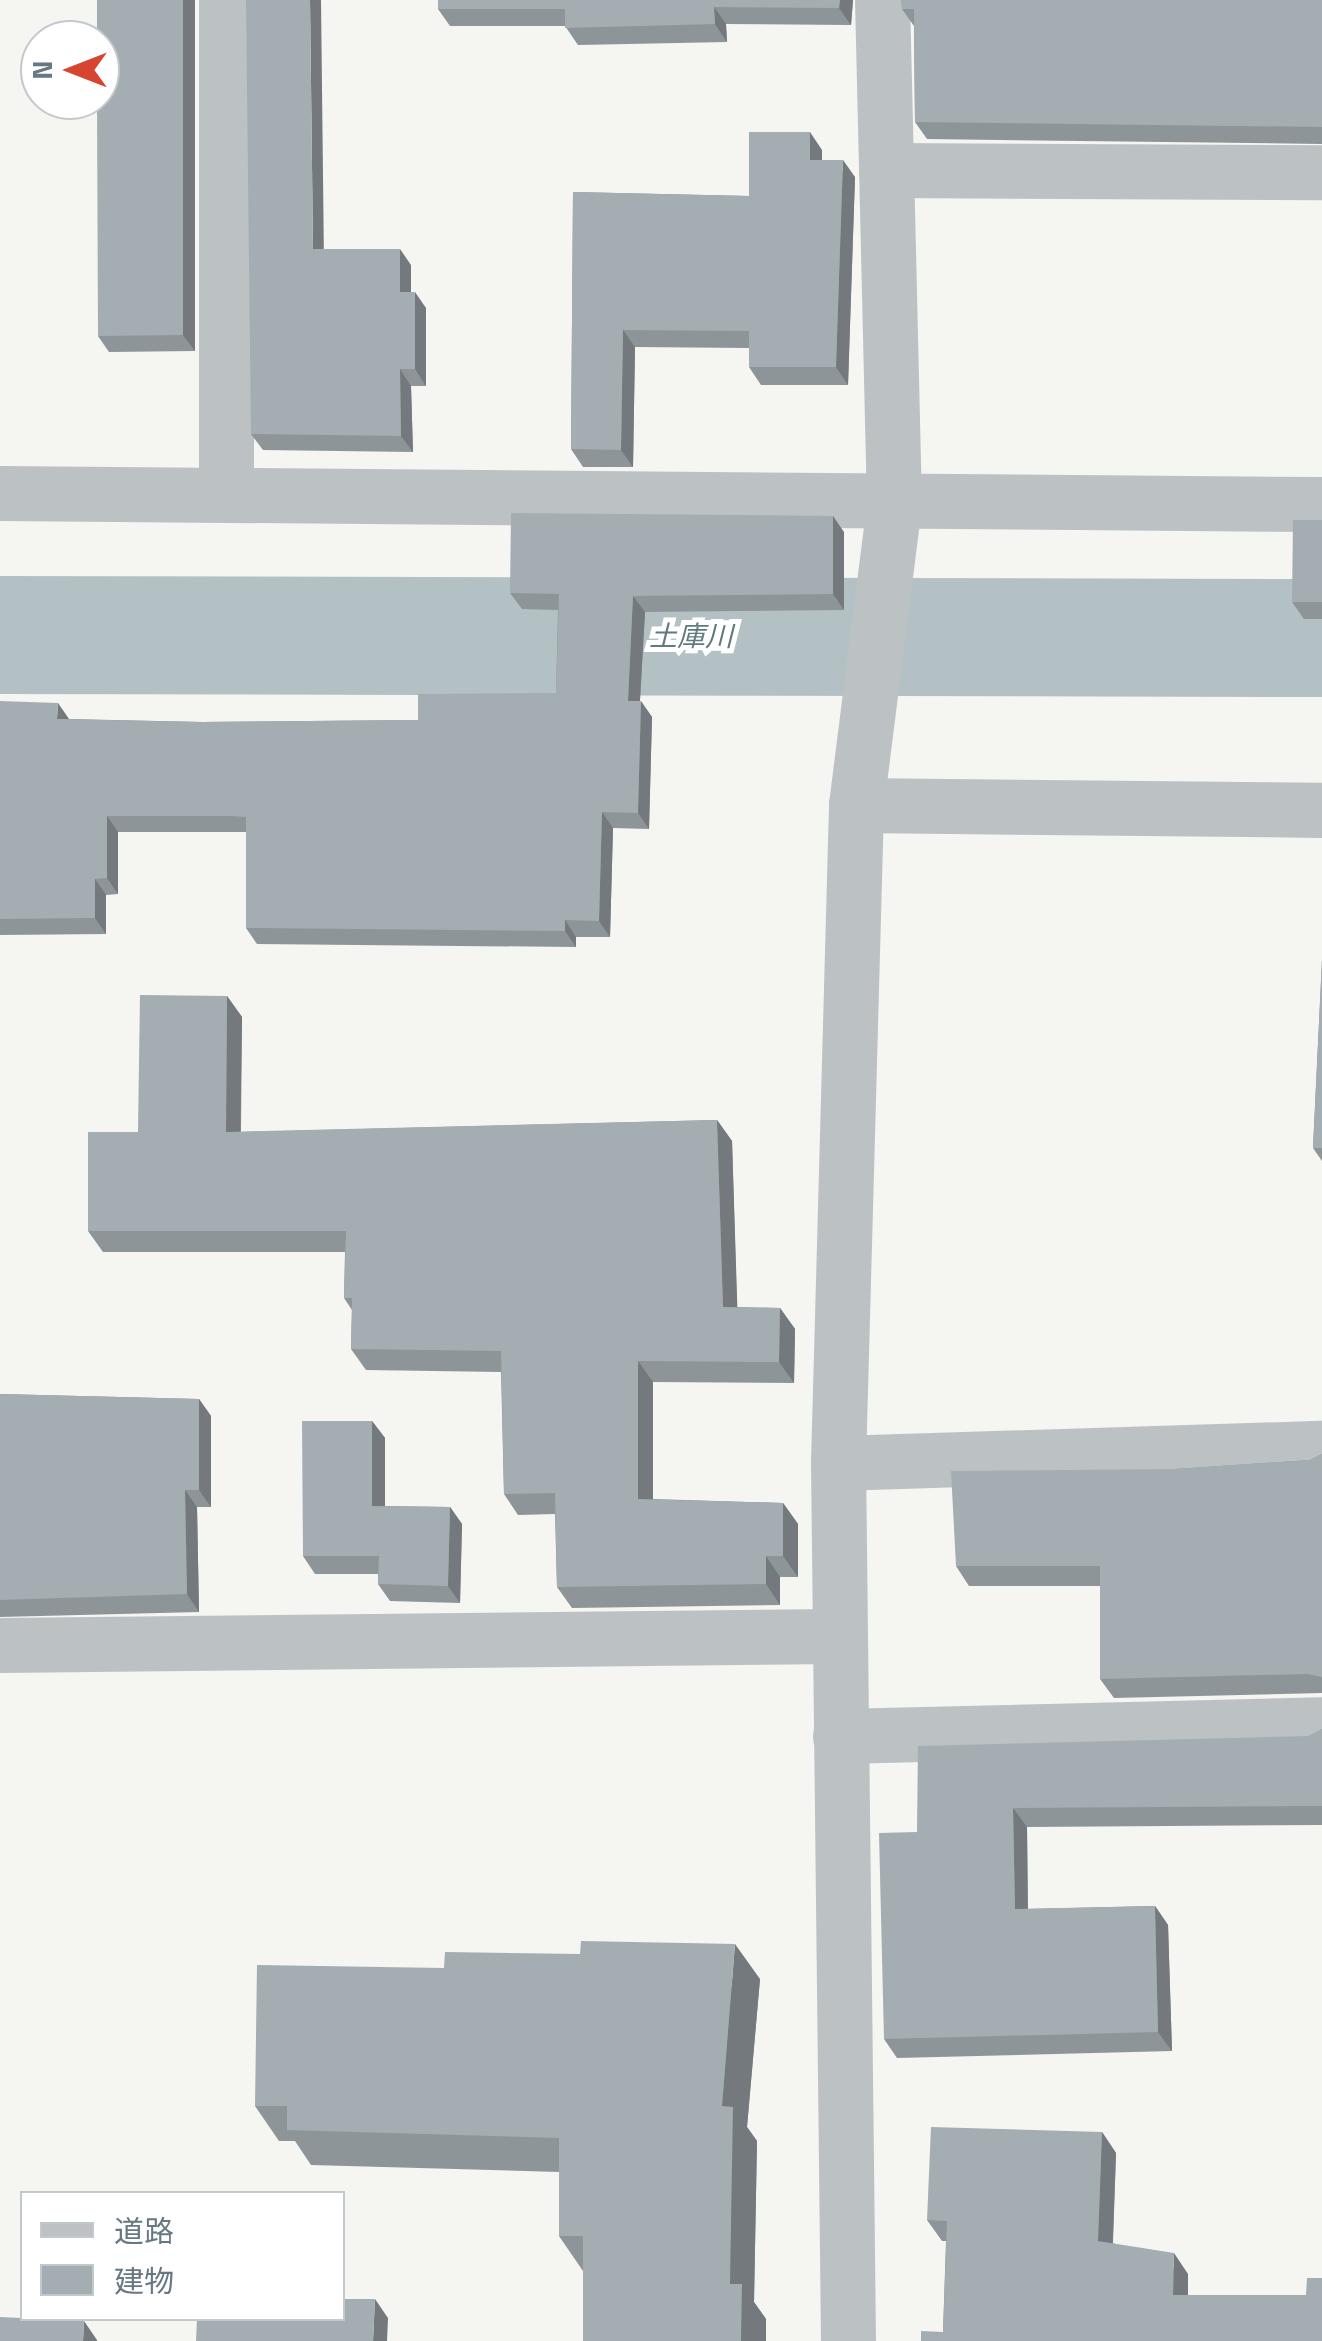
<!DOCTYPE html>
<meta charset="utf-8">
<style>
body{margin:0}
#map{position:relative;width:1322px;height:2341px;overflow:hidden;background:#f5f5f2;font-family:"Titillium Web","Noto Sans JP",sans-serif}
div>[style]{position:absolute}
.river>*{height:118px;margin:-59px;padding:0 59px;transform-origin:59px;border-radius:59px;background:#b4c1c4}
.street>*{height:55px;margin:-27.5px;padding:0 27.5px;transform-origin:27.5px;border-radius:27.5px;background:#bcc1c3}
.wall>*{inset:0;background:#8d9598}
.shaded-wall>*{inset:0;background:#73797c}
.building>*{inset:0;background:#a4adb1}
span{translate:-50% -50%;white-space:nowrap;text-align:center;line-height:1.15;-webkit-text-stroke:10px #fff;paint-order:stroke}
.water-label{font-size:28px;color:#62797e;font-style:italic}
.legend{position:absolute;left:20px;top:2191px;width:325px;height:130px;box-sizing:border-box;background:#fff;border:2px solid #c2c9cd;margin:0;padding:12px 18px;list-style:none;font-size:30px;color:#667881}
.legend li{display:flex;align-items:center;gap:20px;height:50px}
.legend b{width:50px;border:2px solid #c2c9cd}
.north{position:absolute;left:20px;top:20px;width:100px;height:100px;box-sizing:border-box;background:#fff;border:2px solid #c2c9cd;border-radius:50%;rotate:270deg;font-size:28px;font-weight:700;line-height:40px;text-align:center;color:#667881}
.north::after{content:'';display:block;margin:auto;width:35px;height:45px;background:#d74530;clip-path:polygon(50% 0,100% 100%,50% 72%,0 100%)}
</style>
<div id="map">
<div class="river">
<div style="left:0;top:635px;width:1322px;rotate:0.13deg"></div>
</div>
<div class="street">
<div style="left:226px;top:0;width:493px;rotate:90deg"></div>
<div style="left:886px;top:170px;width:436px;rotate:0.3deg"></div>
<div style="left:0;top:493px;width:1322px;rotate:0.48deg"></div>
<div style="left:856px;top:805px;width:466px;rotate:0.6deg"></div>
<div style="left:838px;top:1463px;width:484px;rotate:-1.8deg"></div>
<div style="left:0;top:1645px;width:837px;rotate:-0.62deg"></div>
<div style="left:840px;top:1736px;width:482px;rotate:-1.4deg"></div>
<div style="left:848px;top:2341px;width:878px;rotate:-90.65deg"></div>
<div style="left:838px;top:1463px;width:658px;rotate:-88.43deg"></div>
<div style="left:856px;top:805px;width:303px;rotate:-82.8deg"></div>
<div style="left:894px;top:504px;width:504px;rotate:-91.36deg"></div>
</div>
<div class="wall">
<div style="clip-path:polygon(195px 0,195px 351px,109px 352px,98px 336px)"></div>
<div style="clip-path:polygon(438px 0,853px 0,851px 25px,726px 24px,727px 42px,578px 45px,565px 26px,450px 26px,438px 9px)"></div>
<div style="clip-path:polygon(1322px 0,1322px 144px,927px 139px,915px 122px,914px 26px,902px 9px)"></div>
<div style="clip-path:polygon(822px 150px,822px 160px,855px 177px,848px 385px,761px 385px,749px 367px,749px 348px,635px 347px,633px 467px,583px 467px,571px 449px,573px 192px,749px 196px)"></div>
<div style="clip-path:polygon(324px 249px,411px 265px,411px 292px,426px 308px,426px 386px,411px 386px,413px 452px,263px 450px,251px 434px)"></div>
<div style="clip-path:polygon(1322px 520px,1322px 619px,1304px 619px,1292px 602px)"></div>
<div style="clip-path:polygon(844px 532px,844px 610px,645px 612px,640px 701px,652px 717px,649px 829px,613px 828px,610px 937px,576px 937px,576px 947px,257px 944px,246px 928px,246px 832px,118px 832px,118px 894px,106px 895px,106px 934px,0 935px,0 701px,69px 719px,202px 722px,418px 720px,556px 693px,558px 610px,522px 609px,510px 593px)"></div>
<div style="clip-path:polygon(1322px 960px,1322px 1161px,1313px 1148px)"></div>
<div style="clip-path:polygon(227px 996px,242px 1017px,241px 1132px,717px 1120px,732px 1141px,737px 1307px,780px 1308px,795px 1329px,794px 1383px,653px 1382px,653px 1499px,783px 1503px,798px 1524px,798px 1577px,780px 1577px,780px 1605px,572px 1608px,557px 1587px,555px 1514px,518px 1515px,504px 1494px,501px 1372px,366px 1370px,351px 1349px,352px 1310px,344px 1298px,345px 1252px,103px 1252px,88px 1231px,138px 1132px)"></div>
<div style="clip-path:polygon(0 1394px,199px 1399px,211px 1416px,211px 1507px,197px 1507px,199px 1612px,0 1617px)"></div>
<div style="clip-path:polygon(372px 1421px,385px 1438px,385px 1506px,450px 1507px,462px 1524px,460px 1603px,390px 1601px,378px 1584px,378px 1574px,315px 1574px,303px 1556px)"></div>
<div style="clip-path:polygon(1322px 1454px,1322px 1693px,1114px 1698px,1100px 1679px,1100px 1586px,969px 1586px,956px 1566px,1175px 1469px,1310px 1460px)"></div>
<div style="clip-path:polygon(1322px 1729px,1322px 1825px,1027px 1827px,1028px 1909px,1155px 1906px,1168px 1925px,1172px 2051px,897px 2058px,884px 2039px,917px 1832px,1309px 1736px)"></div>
<div style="clip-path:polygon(760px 1979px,747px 2127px,757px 2141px,754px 2302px,766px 2319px,583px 2271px,559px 2236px,559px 2172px,311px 2165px,295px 2141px,279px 2141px,255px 2106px)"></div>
<div style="clip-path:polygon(1102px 2132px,1116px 2153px,1113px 2243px,1188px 2274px,1188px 2295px,1322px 2341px,943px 2332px,946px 2241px,942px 2241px,927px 2220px)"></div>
</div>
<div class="shaded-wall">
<div style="clip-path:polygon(183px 0,195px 0,195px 351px,183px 335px)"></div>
<div style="clip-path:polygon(310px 0,321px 0,324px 265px,313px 249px)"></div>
<div style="clip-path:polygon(840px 0,853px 0,851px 25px,839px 8px)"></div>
<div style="clip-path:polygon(714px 7px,726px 24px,727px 42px,715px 24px)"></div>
<div style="clip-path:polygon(810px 132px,822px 150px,822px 177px,810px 160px)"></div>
<div style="clip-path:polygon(843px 160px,855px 177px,848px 385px,836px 367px)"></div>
<div style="clip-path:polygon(400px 249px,411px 265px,411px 308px,400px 292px)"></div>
<div style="clip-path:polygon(415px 292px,426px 308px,426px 386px,415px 369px)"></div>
<div style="clip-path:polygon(623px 330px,635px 347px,633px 467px,621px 450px)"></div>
<div style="clip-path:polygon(400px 369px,411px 386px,413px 452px,401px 436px)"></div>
<div style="clip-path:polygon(833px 516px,844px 532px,844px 610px,833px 594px)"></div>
<div style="clip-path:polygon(633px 596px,645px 612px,639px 717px,628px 701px)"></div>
<div style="clip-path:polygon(641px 701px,652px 717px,649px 829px,638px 813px)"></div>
<div style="clip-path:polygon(58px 703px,69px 719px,57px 719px)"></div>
<div style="clip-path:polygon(602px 812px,613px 828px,610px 937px,599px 921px)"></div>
<div style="clip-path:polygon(107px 816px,118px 832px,118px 894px,107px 878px)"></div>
<div style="clip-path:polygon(95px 879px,106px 895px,106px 934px,95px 918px)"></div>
<div style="clip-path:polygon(565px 920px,576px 937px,576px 947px,565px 931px)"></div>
<div style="clip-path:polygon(227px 996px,242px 1017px,240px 1153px,226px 1132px)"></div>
<div style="clip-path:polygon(717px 1120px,732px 1141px,738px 1328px,723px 1307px)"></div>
<div style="clip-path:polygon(780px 1308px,795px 1329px,794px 1383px,779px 1362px)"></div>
<div style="clip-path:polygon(638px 1361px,653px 1382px,653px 1520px,638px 1499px)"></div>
<div style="clip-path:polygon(199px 1399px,211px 1416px,211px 1507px,199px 1490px)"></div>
<div style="clip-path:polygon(372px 1421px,385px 1438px,385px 1523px,372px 1506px)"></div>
<div style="clip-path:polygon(185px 1490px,197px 1507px,199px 1612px,187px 1594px)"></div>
<div style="clip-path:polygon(783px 1503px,798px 1524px,798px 1577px,783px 1556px)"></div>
<div style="clip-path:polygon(450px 1507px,462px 1524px,460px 1603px,448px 1586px)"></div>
<div style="clip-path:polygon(766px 1556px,780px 1577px,780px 1605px,766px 1584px)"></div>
<div style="clip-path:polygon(1013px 1808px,1027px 1827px,1028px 1929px,1015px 1909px)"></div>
<div style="clip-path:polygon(1155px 1906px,1168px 1925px,1172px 2051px,1158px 2032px)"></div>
<div style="clip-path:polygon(735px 1944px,760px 1979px,747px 2127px,757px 2141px,754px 2302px,766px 2319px,766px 2341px,741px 2341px,730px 2284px,722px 2106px)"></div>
<div style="clip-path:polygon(1102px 2132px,1116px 2153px,1112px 2261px,1098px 2241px)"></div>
<div style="clip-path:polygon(1174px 2253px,1188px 2274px,1188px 2315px,1173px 2295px)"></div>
<div style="clip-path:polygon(375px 2299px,388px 2318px,387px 2341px,373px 2341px)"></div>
<div style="clip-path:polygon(84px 2321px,97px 2340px,97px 2341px,83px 2341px)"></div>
</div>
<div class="building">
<div style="clip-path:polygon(97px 0,183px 0,183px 335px,98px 336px,97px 100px,100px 100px,100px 40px,97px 40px)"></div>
<div style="clip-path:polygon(246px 0,310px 0,313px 249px,400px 249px,400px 292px,415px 292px,415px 369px,400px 369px,401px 436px,251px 434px)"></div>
<div style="clip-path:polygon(438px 0,840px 0,839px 8px,714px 7px,715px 24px,565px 28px,565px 9px,438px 9px)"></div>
<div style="clip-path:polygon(901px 0,1322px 0,1322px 127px,915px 122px,914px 9px,902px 9px)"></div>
<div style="clip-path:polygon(749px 132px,810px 132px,810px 160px,843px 160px,836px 367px,749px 367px,749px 331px,623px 330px,621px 450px,571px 449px,573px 192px,749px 196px)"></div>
<div style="clip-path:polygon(511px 513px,833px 516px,833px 594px,633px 596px,628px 701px,641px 701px,638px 813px,602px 812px,599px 921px,565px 920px,565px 931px,246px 928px,246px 817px,230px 816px,107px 816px,107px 878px,95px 879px,95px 918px,0 919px,0 701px,58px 703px,57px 719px,202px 722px,418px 720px,418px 694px,556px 693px,559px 594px,510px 593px)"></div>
<div style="clip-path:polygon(1293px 520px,1322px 520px,1322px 602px,1292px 602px)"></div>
<div style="clip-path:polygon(1322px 960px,1322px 1148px,1313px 1148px)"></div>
<div style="clip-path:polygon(140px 995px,227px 996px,226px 1132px,717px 1120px,723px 1307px,780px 1308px,779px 1362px,638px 1361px,638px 1499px,783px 1503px,783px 1556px,766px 1556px,766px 1584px,557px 1587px,555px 1493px,504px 1494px,501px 1351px,351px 1349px,352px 1298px,344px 1298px,346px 1231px,88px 1231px,88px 1132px,138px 1132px)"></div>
<div style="clip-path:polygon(0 1394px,199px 1399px,199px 1490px,185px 1490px,187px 1594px,0 1600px)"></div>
<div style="clip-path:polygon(302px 1421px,372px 1421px,372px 1506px,450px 1507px,448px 1586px,378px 1584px,379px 1556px,303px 1556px)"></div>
<div style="clip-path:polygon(1322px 1454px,1322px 1677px,1308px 1674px,1100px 1679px,1100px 1566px,956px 1566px,951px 1471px,1175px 1469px,1310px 1460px)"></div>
<div style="clip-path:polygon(1322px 1729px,1322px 1806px,1013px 1808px,1015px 1909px,1155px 1906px,1158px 2032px,884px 2039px,879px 1833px,917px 1832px,918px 1746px,1309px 1736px)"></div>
<div style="clip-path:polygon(581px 1941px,735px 1944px,722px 2106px,733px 2107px,730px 2284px,742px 2284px,741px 2341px,583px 2341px,583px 2236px,559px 2236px,559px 2138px,287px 2130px,287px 2106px,255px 2106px,257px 1965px,444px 1968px,445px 1952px,580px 1954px)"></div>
<div style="clip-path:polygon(931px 2127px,1102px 2132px,1098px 2241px,1174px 2253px,1173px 2295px,1306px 2295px,1307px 2278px,1322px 2278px,1322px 2341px,921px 2341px,921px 2331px,943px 2332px,947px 2221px,927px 2220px)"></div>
<div style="clip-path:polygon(342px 2299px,375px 2299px,373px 2341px,196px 2341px,197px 2318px,342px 2318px)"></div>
<div style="clip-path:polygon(0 2317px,84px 2321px,83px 2341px,0 2341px)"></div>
</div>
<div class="water-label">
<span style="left:691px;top:636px">土庫川</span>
</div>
<ul class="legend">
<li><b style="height:12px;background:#bcc1c3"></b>道路</li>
<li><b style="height:28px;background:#a4adb1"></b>建物</li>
</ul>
<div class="north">N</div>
</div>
